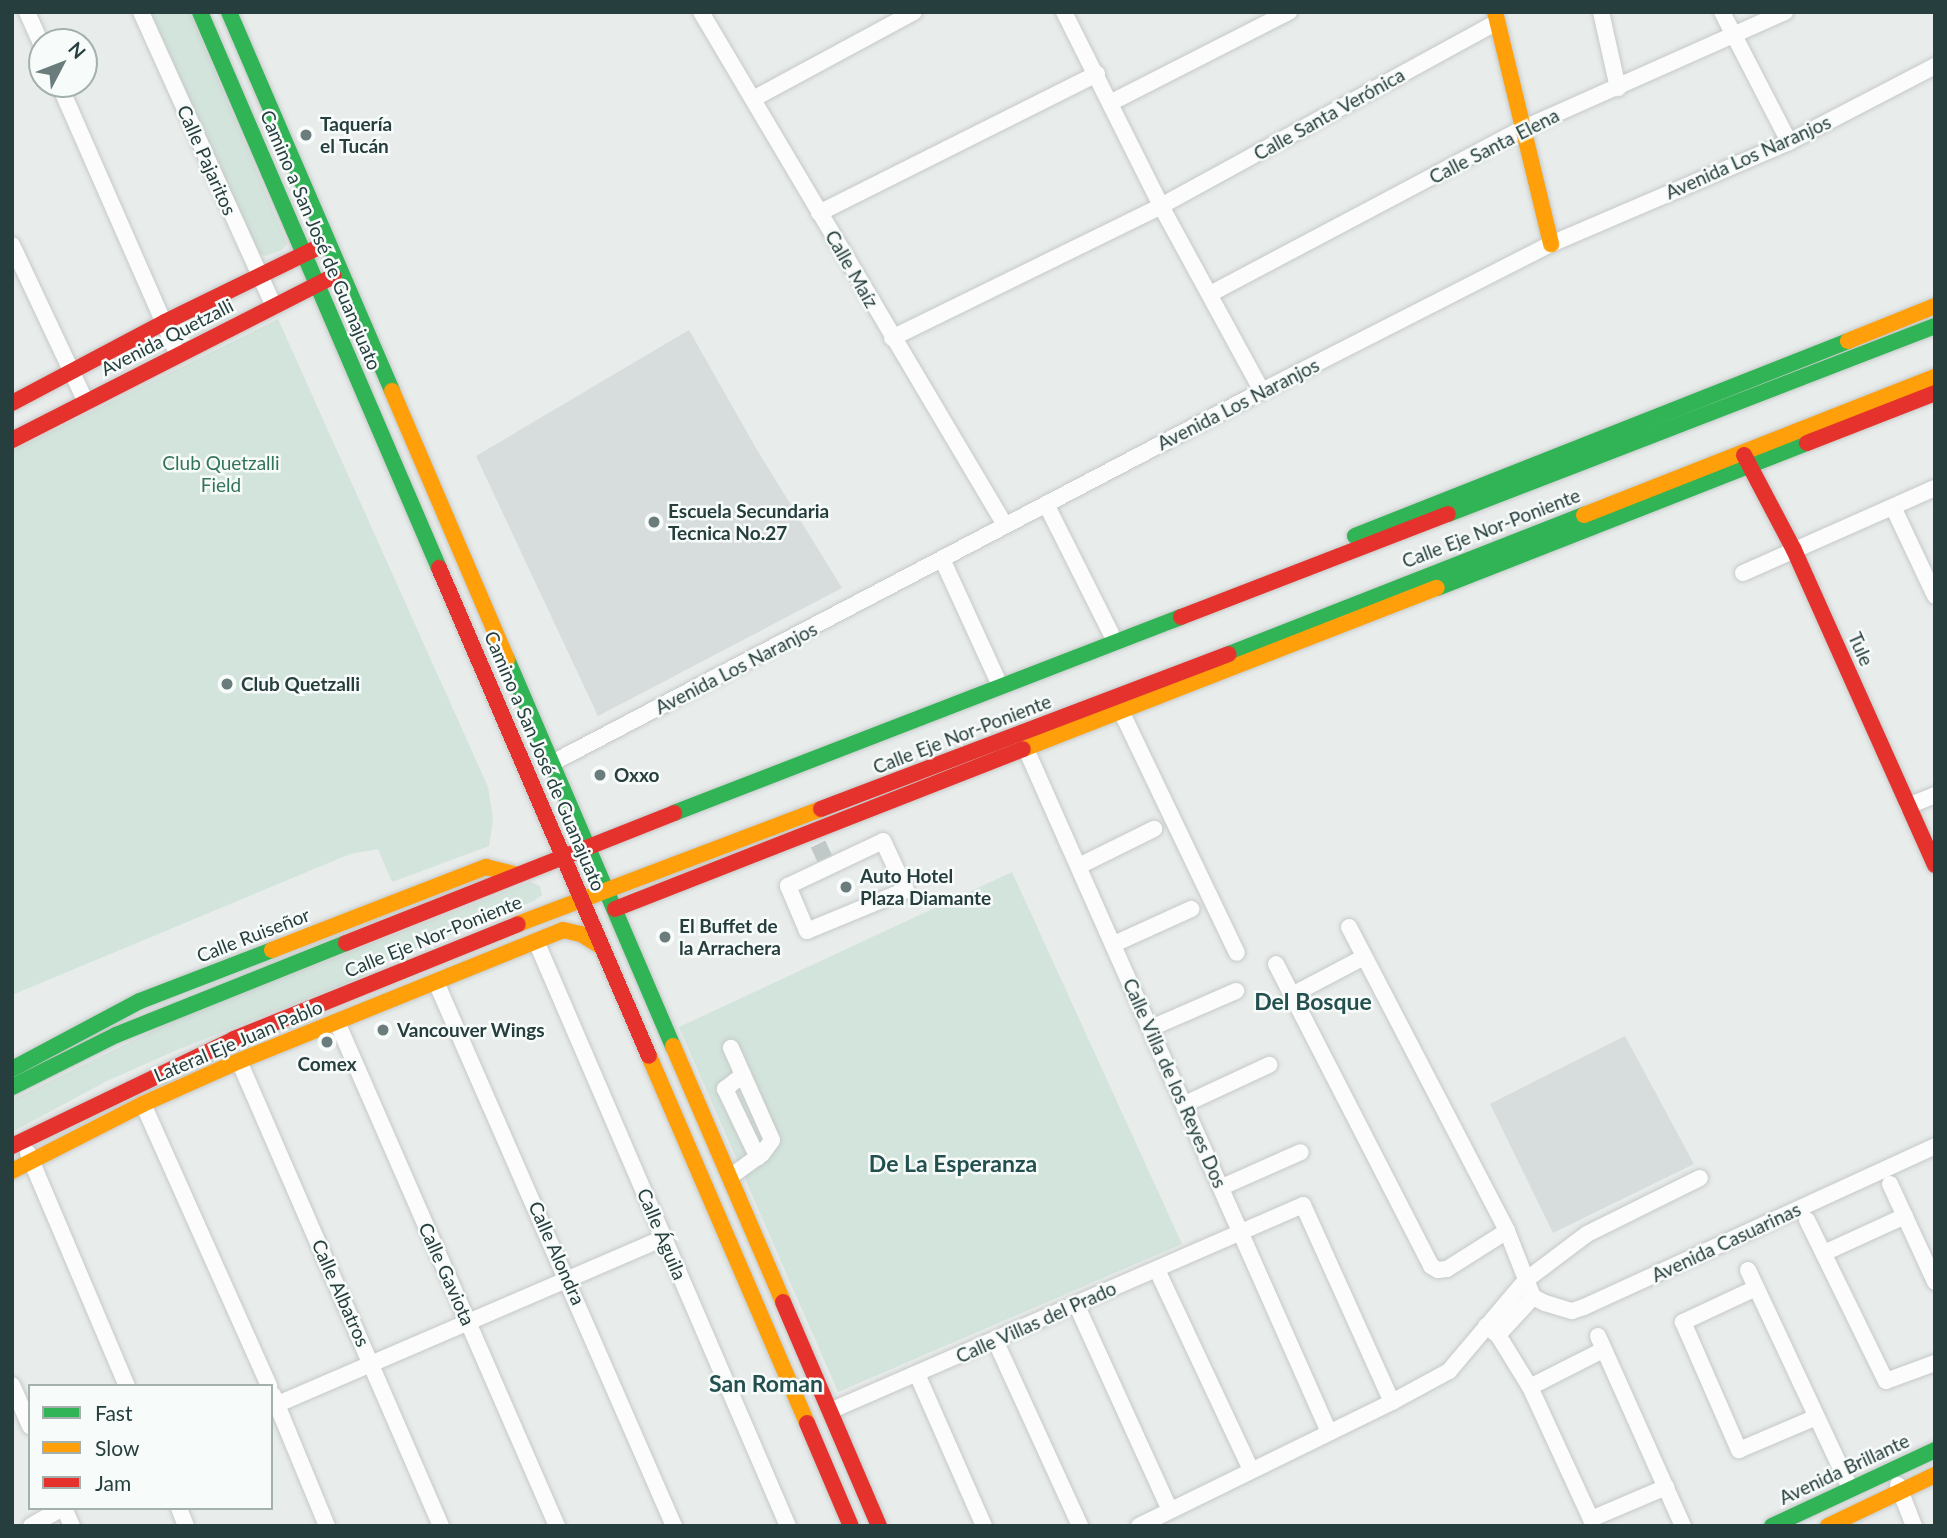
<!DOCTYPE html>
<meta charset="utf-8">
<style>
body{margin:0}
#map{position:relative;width:1947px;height:1538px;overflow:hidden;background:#e8eceb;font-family:Lato,sans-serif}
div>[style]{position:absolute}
.built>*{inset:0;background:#d7dddc}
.green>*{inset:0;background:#d3e4dc}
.street-tunnel>*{height:16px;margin-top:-8px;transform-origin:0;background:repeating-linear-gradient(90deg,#c1c9c8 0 16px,transparent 0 24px)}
.roads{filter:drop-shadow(0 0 2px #c5c9c8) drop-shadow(0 0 2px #c5c9c8)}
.street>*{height:16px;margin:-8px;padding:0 8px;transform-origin:8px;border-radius:8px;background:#fcfcfc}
.fast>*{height:16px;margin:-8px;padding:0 8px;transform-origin:8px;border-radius:8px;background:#30b455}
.slow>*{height:16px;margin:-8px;padding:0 8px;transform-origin:8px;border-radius:8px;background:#ff9f0a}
.jam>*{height:16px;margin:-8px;padding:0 8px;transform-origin:8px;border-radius:8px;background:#e5322d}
.dots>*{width:19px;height:19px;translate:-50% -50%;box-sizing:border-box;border:4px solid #f7fbf9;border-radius:50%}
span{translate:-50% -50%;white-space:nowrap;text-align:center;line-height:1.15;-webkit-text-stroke:5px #f7fbf9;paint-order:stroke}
.street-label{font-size:19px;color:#263f3e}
.poi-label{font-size:19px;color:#263f3e;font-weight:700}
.left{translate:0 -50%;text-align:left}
.park-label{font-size:19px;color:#337459}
.quarter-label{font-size:23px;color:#23504f;font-weight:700}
.frame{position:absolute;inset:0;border:14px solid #263f3e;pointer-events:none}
.legend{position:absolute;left:28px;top:1384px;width:245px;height:126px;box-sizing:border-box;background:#f7fbf9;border:2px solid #a3b0ae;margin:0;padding:9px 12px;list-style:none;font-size:21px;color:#263f3e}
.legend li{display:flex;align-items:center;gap:14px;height:35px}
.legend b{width:35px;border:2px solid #a3b0ae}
.north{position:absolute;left:28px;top:28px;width:70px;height:70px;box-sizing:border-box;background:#f7fbf9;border:2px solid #a3b0ae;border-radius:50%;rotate:48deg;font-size:19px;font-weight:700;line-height:28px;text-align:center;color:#263f3e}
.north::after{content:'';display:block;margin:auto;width:24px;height:32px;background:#6a7c7b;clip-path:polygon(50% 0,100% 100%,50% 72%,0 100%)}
</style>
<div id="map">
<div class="built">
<div style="clip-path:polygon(689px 330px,757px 450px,842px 588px,598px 716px,476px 456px)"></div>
<div style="clip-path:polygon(1625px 1036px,1694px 1164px,1553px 1233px,1490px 1104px)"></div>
</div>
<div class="green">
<div style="clip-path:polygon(148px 12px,190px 12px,287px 244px,282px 250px,265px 256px,253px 251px)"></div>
<div style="clip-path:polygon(278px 319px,488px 787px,493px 819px,489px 846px,392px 882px,378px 849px,350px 854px,12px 995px,12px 451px)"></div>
<div style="clip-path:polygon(1012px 872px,1182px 1244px,838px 1392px,679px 1027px)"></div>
<div style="clip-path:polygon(530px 882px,540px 886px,542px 895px,534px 901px,395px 957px,360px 978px,177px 1050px,107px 1081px,12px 1132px,12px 1100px,181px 1017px)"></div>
</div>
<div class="street-tunnel">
<div style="left:818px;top:844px;width:26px;rotate:65deg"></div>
</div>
<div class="roads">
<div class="street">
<div style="left:27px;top:12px;width:37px;rotate:66deg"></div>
<div style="left:141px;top:12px;width:323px;rotate:65.7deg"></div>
<div style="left:701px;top:12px;width:596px;rotate:59.35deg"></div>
<div style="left:1064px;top:12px;width:217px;rotate:63.4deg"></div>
<div style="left:1161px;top:206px;width:211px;rotate:61.4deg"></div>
<div style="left:1601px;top:12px;width:78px;rotate:77.4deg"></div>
<div style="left:1722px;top:12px;width:146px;rotate:62.7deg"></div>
<div style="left:59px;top:84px;width:296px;rotate:66.3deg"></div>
<div style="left:753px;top:99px;width:183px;rotate:-28.4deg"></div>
<div style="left:1112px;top:102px;width:199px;rotate:-27deg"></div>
<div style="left:819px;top:213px;width:311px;rotate:-26.6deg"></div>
<div style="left:12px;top:245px;width:174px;rotate:64.8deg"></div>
<div style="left:1210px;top:294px;width:353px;rotate:-27.9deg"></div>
<div style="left:1522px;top:129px;width:288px;rotate:-24deg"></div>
<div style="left:892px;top:338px;width:300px;rotate:-26.1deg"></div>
<div style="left:1161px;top:206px;width:383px;rotate:-28.7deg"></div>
<div style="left:1046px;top:504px;width:144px;rotate:63.3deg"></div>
<div style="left:1893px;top:507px;width:98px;rotate:64.7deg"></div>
<div style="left:943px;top:561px;width:128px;rotate:65.4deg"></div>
<div style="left:1743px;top:573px;width:210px;rotate:-23.9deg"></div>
<div style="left:1121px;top:711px;width:268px;rotate:64.4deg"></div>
<div style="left:1022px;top:740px;width:757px;rotate:66.08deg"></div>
<div style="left:552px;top:763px;width:802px;rotate:-27.65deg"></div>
<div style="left:1262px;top:391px;width:324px;rotate:-27deg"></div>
<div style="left:1551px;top:244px;width:259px;rotate:-23.2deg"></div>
<div style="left:1789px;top:142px;width:165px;rotate:-27.5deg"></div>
<div style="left:1908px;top:806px;width:29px;rotate:-22deg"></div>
<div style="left:883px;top:841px;width:54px;rotate:64.9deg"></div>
<div style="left:906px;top:890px;width:107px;rotate:157.5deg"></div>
<div style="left:807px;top:931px;width:49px;rotate:-112.9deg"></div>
<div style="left:788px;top:886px;width:105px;rotate:-25.3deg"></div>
<div style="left:1079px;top:866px;width:84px;rotate:-26.3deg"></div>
<div style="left:1349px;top:927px;width:343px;rotate:62.5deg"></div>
<div style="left:1507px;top:1231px;width:71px;rotate:68.5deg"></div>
<div style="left:1533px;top:1297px;width:13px;rotate:27deg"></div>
<div style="left:1545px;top:1303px;width:28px;rotate:17deg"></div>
<div style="left:1572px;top:1311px;width:13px;rotate:-18deg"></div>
<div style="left:1584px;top:1307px;width:386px;rotate:-24.6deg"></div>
<div style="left:536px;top:941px;width:637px;rotate:66.7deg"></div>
<div style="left:1114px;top:944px;width:85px;rotate:-24.4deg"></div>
<div style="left:1276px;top:964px;width:339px;rotate:62.8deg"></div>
<div style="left:1431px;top:1266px;width:8px;rotate:30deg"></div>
<div style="left:1438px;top:1270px;width:9px;rotate:-6deg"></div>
<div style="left:1447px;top:1269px;width:71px;rotate:-32.3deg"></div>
<div style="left:436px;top:982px;width:594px;rotate:66.37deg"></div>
<div style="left:1292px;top:995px;width:81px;rotate:-27.8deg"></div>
<div style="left:337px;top:1022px;width:550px;rotate:66.42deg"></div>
<div style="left:1151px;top:1028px;width:93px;rotate:-23.5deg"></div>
<div style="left:239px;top:1061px;width:507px;rotate:66.52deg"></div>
<div style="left:743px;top:1075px;width:23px;rotate:142deg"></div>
<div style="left:725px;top:1089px;width:76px;rotate:64.4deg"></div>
<div style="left:143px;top:1104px;width:309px;rotate:65.9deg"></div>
<div style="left:1185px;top:1104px;width:93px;rotate:-24.9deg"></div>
<div style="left:28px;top:1153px;width:253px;rotate:67deg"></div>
<div style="left:730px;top:1177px;width:39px;rotate:-36deg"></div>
<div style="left:762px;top:1154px;width:17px;rotate:-54deg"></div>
<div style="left:772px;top:1140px;width:101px;rotate:-114deg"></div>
<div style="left:1890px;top:1184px;width:108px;rotate:65.3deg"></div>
<div style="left:1222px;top:1187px;width:86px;rotate:-23.9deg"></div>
<div style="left:1807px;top:1220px;width:179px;rotate:63.9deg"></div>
<div style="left:1886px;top:1381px;width:52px;rotate:-20.2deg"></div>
<div style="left:1824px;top:1253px;width:89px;rotate:-24.6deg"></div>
<div style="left:1157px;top:1270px;width:221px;rotate:64.8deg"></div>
<div style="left:1748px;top:1270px;width:241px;rotate:64.9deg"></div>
<div style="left:1756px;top:1288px;width:81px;rotate:155deg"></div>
<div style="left:1683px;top:1322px;width:140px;rotate:66.4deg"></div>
<div style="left:1739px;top:1450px;width:82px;rotate:-23.1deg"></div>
<div style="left:1076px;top:1304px;width:226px;rotate:65.5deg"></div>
<div style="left:1486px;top:1326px;width:15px;rotate:37deg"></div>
<div style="left:1498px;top:1335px;width:61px;rotate:58.4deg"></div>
<div style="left:1530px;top:1387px;width:145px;rotate:65.2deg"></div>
<div style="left:1591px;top:1519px;width:82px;rotate:-23.1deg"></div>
<div style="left:1498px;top:1335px;width:52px;rotate:-47.4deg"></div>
<div style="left:1598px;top:1336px;width:208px;rotate:65.9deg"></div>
<div style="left:995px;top:1340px;width:205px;rotate:65.4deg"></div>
<div style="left:917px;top:1374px;width:166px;rotate:66.2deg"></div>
<div style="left:12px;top:1385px;width:45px;rotate:66.3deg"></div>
<div style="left:1530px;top:1387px;width:82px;rotate:-26.9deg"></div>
<div style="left:273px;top:1395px;width:142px;rotate:67.6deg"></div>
<div style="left:271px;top:1407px;width:428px;rotate:-23.3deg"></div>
<div style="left:830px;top:1411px;width:516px;rotate:-23.53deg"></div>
<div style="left:1303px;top:1205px;width:216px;rotate:65.7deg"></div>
<div style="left:1898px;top:1485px;width:44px;rotate:68.7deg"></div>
<div style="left:64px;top:1508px;width:20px;rotate:66deg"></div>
<div style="left:179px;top:1508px;width:19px;rotate:69deg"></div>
<div style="left:31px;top:1526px;width:36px;rotate:-30deg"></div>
<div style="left:1139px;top:1526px;width:282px;rotate:-26.1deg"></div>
<div style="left:1392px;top:1402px;width:65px;rotate:-28.5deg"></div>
<div style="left:1449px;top:1371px;width:119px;rotate:-49.8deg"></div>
<div style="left:1526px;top:1280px;width:76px;rotate:-37deg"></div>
<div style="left:1587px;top:1234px;width:126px;rotate:-26.4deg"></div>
</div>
<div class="fast">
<div style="left:200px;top:12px;width:605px;rotate:66.74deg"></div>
<div style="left:229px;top:12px;width:413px;rotate:66.7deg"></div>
<div style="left:1448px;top:514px;width:522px;rotate:-21.11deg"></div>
<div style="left:1355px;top:536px;width:530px;rotate:-21.58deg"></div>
<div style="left:1437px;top:588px;width:397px;rotate:-21.4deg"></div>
<div style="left:1229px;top:654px;width:381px;rotate:-21.4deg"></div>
<div style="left:507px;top:659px;width:421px;rotate:66.8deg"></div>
<div style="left:674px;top:813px;width:544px;rotate:-21.14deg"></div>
<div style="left:12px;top:1069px;width:145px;rotate:-28deg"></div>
<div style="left:140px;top:1001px;width:142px;rotate:-21.1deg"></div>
<div style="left:12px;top:1087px;width:116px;rotate:-26.6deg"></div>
<div style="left:116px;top:1035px;width:248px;rotate:-21.8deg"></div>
<div style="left:1772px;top:1526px;width:180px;rotate:-25deg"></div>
</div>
<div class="slow">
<div style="left:1495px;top:12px;width:239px;rotate:76.4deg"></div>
<div style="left:1848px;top:341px;width:94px;rotate:-21.9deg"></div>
<div style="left:392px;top:391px;width:292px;rotate:66.8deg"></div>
<div style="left:1584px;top:515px;width:377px;rotate:-21.5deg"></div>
<div style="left:1023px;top:749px;width:444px;rotate:-21.3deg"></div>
<div style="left:518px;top:924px;width:324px;rotate:-20.8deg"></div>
<div style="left:272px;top:950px;width:230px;rotate:-21.2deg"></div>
<div style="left:486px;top:867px;width:32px;rotate:14deg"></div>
<div style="left:673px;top:1046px;width:279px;rotate:66.7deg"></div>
<div style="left:649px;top:1056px;width:400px;rotate:66.7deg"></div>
<div style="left:12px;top:1171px;width:147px;rotate:-27.1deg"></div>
<div style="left:143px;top:1104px;width:105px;rotate:-24.1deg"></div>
<div style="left:239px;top:1061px;width:349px;rotate:-22deg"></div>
<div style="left:563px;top:930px;width:18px;rotate:13deg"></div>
<div style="left:581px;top:934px;width:25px;rotate:32deg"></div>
<div style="left:1828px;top:1526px;width:119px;rotate:-25.5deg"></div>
</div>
<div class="jam">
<div style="left:12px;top:403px;width:173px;rotate:-27.9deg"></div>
<div style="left:165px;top:322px;width:171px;rotate:-26deg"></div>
<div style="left:12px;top:440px;width:361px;rotate:-27deg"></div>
<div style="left:1807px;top:443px;width:137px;rotate:-21.3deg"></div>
<div style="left:1744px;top:455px;width:107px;rotate:62.2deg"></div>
<div style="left:1794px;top:550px;width:345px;rotate:65.9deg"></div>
<div style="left:439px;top:568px;width:531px;rotate:66.72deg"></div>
<div style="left:1181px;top:617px;width:286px;rotate:-21.1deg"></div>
<div style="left:821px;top:809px;width:436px;rotate:-20.8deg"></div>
<div style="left:615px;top:909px;width:438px;rotate:-21.4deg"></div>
<div style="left:346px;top:943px;width:353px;rotate:-21.6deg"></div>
<div style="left:12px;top:1146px;width:246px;rotate:-25.7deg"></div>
<div style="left:234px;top:1039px;width:306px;rotate:-22deg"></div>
<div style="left:783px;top:1302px;width:244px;rotate:66.8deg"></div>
<div style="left:807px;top:1423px;width:112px;rotate:66.9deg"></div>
</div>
</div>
<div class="dots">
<div style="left:306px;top:135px;background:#6a7c7b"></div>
<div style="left:654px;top:522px;background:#6a7c7b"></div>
<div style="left:227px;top:684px;background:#6a7c7b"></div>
<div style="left:600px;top:775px;background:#6a7c7b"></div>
<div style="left:846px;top:887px;background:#6a7c7b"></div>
<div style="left:665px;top:937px;background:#6a7c7b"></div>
<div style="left:383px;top:1030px;background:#6a7c7b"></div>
<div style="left:327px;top:1042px;background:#6a7c7b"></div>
</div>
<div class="street-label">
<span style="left:1329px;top:114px;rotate:-29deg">Calle Santa Verónica</span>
<span style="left:1494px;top:146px;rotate:-27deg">Calle Santa Elena</span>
<span style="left:1748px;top:157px;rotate:-24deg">Avenida Los Naranjos</span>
<span style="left:207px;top:160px;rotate:66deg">Calle Pajaritos</span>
<span style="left:321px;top:240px;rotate:67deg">Camino a San José de Guanajuato</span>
<span style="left:852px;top:269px;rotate:60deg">Calle Maíz</span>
<span style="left:167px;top:337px;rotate:-27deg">Avenida Quetzalli</span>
<span style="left:1238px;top:404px;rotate:-27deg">Avenida Los Naranjos</span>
<span style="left:1491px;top:528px;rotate:-21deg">Calle Eje Nor-Poniente</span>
<span style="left:1861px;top:649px;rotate:66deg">Tule</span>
<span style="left:736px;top:668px;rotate:-27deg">Avenida Los Naranjos</span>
<span style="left:962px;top:734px;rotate:-21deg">Calle Eje Nor-Poniente</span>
<span style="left:545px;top:761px;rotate:67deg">Camino a San José de Guanajuato</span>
<span style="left:253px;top:935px;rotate:-21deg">Calle Ruiseñor</span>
<span style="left:433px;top:936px;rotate:-22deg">Calle Eje Nor-Poniente</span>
<span style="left:238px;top:1041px;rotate:-23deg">Lateral Eje Juan Pablo</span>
<span style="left:1175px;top:1083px;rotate:66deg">Calle Villa de los Reyes Dos</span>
<span style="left:662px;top:1234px;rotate:67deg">Calle Águila</span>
<span style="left:1726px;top:1242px;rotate:-25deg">Avenida Casuarinas</span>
<span style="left:557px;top:1253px;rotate:66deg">Calle Alondra</span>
<span style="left:447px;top:1274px;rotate:66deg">Calle Gaviota</span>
<span style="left:341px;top:1293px;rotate:66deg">Calle Albatros</span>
<span style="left:1036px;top:1322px;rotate:-24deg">Calle Villas del Prado</span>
<span style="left:1844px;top:1469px;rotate:-25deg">Avenida Brillante</span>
</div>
<div class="poi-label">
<span class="left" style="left:320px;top:135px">Taquería<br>el Tucán</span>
<span class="left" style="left:668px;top:522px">Escuela Secundaria<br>Tecnica No.27</span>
<span class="left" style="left:241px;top:684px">Club Quetzalli</span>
<span class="left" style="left:614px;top:775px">Oxxo</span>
<span class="left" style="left:860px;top:887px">Auto Hotel<br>Plaza Diamante</span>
<span class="left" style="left:679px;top:937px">El Buffet de<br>la Arrachera</span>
<span class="left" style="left:397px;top:1030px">Vancouver Wings</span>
<span style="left:327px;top:1064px">Comex</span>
</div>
<div class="park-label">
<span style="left:221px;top:474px">Club Quetzalli<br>Field</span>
</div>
<div class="quarter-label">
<span style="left:1313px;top:1001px">Del Bosque</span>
<span style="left:953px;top:1163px">De La Esperanza</span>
<span style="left:766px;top:1383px">San Roman</span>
</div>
<div class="frame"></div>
<ul class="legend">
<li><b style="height:9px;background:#30b455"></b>Fast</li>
<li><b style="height:9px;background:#ff9f0a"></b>Slow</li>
<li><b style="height:9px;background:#e5322d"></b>Jam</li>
</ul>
<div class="north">N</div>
</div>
